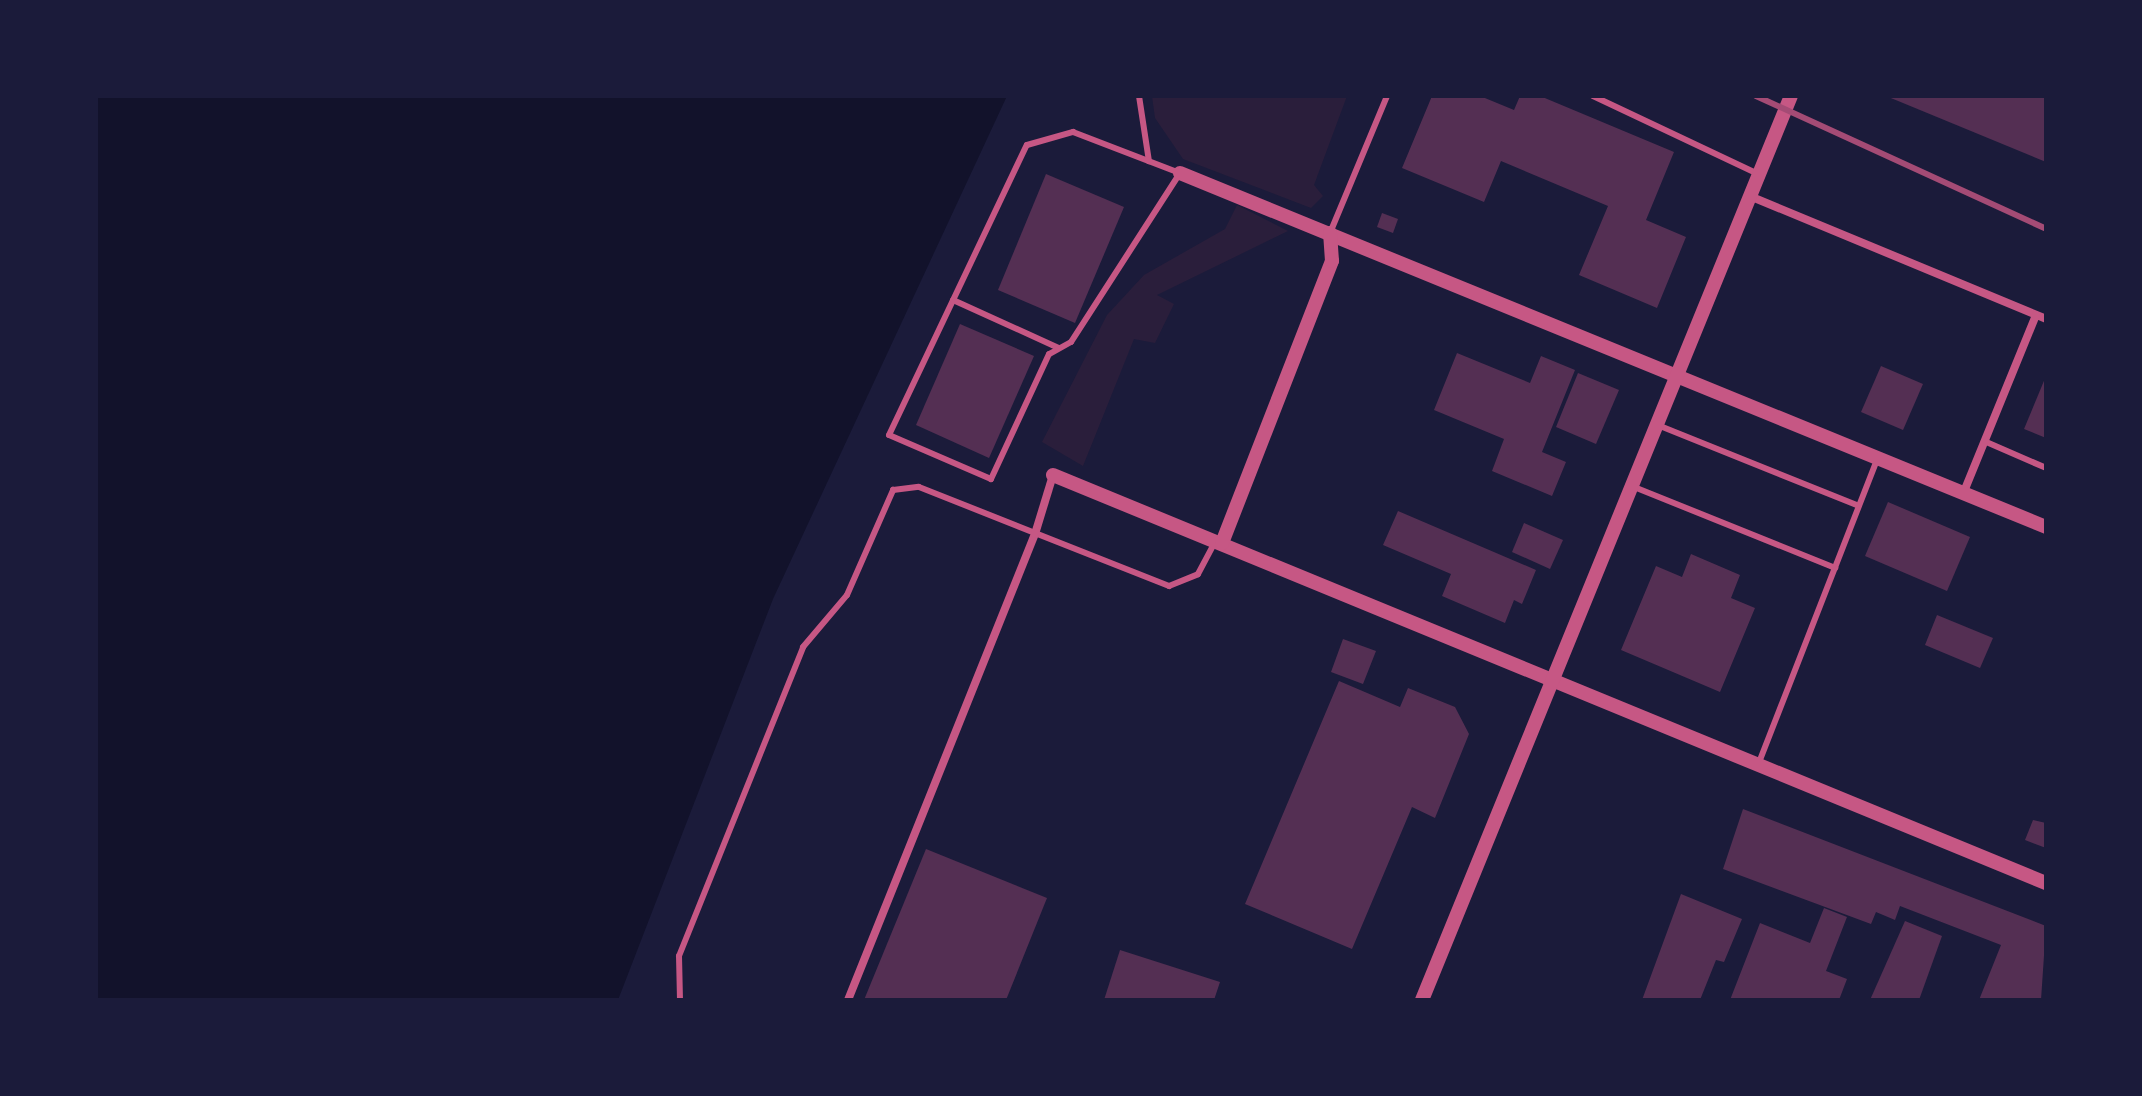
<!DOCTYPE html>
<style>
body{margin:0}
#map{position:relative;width:2142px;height:1096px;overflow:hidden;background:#1b1b3a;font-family:Montserrat,sans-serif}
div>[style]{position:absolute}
.green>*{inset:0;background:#2a1e3b}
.water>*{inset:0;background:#12122b}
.building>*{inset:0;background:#542f53}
.service>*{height:6px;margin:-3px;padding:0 3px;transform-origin:3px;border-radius:3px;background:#c65784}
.minor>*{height:8px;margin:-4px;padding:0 4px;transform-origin:4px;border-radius:4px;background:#c65784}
.tertiary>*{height:14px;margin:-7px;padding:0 7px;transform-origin:7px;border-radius:7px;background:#c65784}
.rail>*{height:6px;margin:-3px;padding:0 3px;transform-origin:3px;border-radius:3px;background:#a44b75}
span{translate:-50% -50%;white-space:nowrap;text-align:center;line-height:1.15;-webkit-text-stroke:7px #1b1b3a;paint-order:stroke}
.frame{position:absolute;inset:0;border:98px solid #1b1b3a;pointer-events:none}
</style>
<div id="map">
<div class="green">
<div style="clip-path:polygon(1152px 96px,1347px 96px,1314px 185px,1323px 196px,1311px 208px,1183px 159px,1155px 118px)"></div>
<div style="clip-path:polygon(1237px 205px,1288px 231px,1157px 295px,1174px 304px,1155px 343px,1134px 339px,1083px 466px,1042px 442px,1107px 315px,1144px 275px,1225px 229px)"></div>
</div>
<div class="water">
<div style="clip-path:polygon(96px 96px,1007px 96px,773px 599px,618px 1000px,96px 1000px)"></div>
</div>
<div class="building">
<div style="clip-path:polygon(1432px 96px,1480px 96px,1514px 110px,1520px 96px,1540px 96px,1674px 152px,1646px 220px,1686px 237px,1657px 308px,1579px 275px,1608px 206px,1501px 161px,1484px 202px,1402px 168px)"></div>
<div style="clip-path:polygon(1886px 96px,2046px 96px,2046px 162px)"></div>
<div style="clip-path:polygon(1046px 174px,1124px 207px,1075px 323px,998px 290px)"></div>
<div style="clip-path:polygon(1382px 213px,1398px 219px,1393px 233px,1377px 227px)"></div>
<div style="clip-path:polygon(960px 324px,1034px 356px,989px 458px,916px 425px)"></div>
<div style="clip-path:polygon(1457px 353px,1530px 383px,1541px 356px,1575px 370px,1542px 452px,1566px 462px,1552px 496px,1492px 471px,1504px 439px,1434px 410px)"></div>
<div style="clip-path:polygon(1881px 366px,1923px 384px,1903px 430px,1861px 412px)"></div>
<div style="clip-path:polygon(1578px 373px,1619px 390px,1596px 444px,1556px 427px)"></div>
<div style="clip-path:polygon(2046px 376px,2046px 438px,2024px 429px)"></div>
<div style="clip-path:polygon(1888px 502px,1970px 537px,1947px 591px,1865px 556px)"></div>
<div style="clip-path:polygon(1398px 511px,1536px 570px,1522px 604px,1514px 600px,1505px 623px,1442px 596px,1451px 574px,1383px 545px)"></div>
<div style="clip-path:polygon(1524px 523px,1563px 540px,1550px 569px,1512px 552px)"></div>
<div style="clip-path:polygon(1691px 554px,1740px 575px,1731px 598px,1755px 608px,1720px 692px,1621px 650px,1656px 566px,1682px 577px)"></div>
<div style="clip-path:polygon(1937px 615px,1993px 638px,1980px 668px,1925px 645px)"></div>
<div style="clip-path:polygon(1343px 639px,1376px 651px,1363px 684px,1331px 672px)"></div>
<div style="clip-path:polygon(1339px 681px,1400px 707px,1408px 688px,1455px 707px,1469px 734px,1435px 818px,1412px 807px,1352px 949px,1245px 904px)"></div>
<div style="clip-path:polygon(1743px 809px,2046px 926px,2041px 1000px,1979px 1000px,2001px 945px,1900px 906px,1895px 920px,1876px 912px,1871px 924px,1723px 869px)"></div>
<div style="clip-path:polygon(2033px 820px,2046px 823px,2046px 848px,2025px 840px)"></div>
<div style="clip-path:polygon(926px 849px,1047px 898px,1006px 1000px,864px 1000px)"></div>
<div style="clip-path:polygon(1681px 894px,1742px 919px,1724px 962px,1716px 960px,1700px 1000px,1642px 1000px)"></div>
<div style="clip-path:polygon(1824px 908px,1847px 917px,1826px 971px,1847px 979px,1839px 1000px,1730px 1000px,1760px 923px,1810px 943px)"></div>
<div style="clip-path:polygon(1905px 921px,1942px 936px,1919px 1000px,1870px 1000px)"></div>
<div style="clip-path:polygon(1120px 950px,1220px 982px,1214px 1000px,1104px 1000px)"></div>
</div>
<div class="service">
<div style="left:1139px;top:96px;width:66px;rotate:81.3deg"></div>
<div style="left:1593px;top:96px;width:185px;rotate:25.3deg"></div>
<div style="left:1073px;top:132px;width:115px;rotate:21deg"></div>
<div style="left:1180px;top:173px;width:201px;rotate:122.8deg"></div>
<div style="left:1071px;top:342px;width:25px;rotate:151deg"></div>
<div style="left:1049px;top:354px;width:138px;rotate:114.9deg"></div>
<div style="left:991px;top:479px;width:111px;rotate:-156.7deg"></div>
<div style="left:889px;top:435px;width:321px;rotate:-64.6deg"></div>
<div style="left:1027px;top:145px;width:48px;rotate:-15.8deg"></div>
<div style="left:1330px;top:233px;width:148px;rotate:-67.4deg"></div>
<div style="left:953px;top:300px;width:116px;rotate:24.4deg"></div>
<div style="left:1660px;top:426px;width:214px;rotate:21.9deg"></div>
<div style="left:1984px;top:441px;width:68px;rotate:23.5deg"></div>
<div style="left:1634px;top:487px;width:217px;rotate:21.9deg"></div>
<div style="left:1758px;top:765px;width:328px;rotate:-68.7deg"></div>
<div style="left:680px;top:1000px;width:44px;rotate:-91.3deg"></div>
<div style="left:679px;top:956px;width:333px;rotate:-68.1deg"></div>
<div style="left:803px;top:647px;width:68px;rotate:-49.8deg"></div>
<div style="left:847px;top:595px;width:115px;rotate:-66.3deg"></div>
<div style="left:893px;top:490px;width:26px;rotate:-7deg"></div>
<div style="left:919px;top:487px;width:269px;rotate:21.6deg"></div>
<div style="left:1169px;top:586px;width:31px;rotate:-22deg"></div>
<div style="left:1198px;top:574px;width:36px;rotate:-62deg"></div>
</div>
<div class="minor">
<div style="left:1752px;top:197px;width:318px;rotate:22.5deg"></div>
<div style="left:1963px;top:494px;width:193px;rotate:-67.8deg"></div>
<div style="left:848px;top:1000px;width:502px;rotate:-68.14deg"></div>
<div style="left:1035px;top:534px;width:62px;rotate:-73deg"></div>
</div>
<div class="tertiary">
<div style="left:1180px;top:173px;width:936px;rotate:22.23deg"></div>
<div style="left:1053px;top:475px;width:1074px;rotate:22.34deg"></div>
<div style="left:1222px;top:543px;width:303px;rotate:-68.7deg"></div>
<div style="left:1332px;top:261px;width:28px;rotate:-94deg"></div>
<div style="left:1422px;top:1000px;width:976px;rotate:-67.8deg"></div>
</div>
<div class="rail">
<div style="left:1756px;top:96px;width:319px;rotate:24.6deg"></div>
</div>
<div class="frame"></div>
</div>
